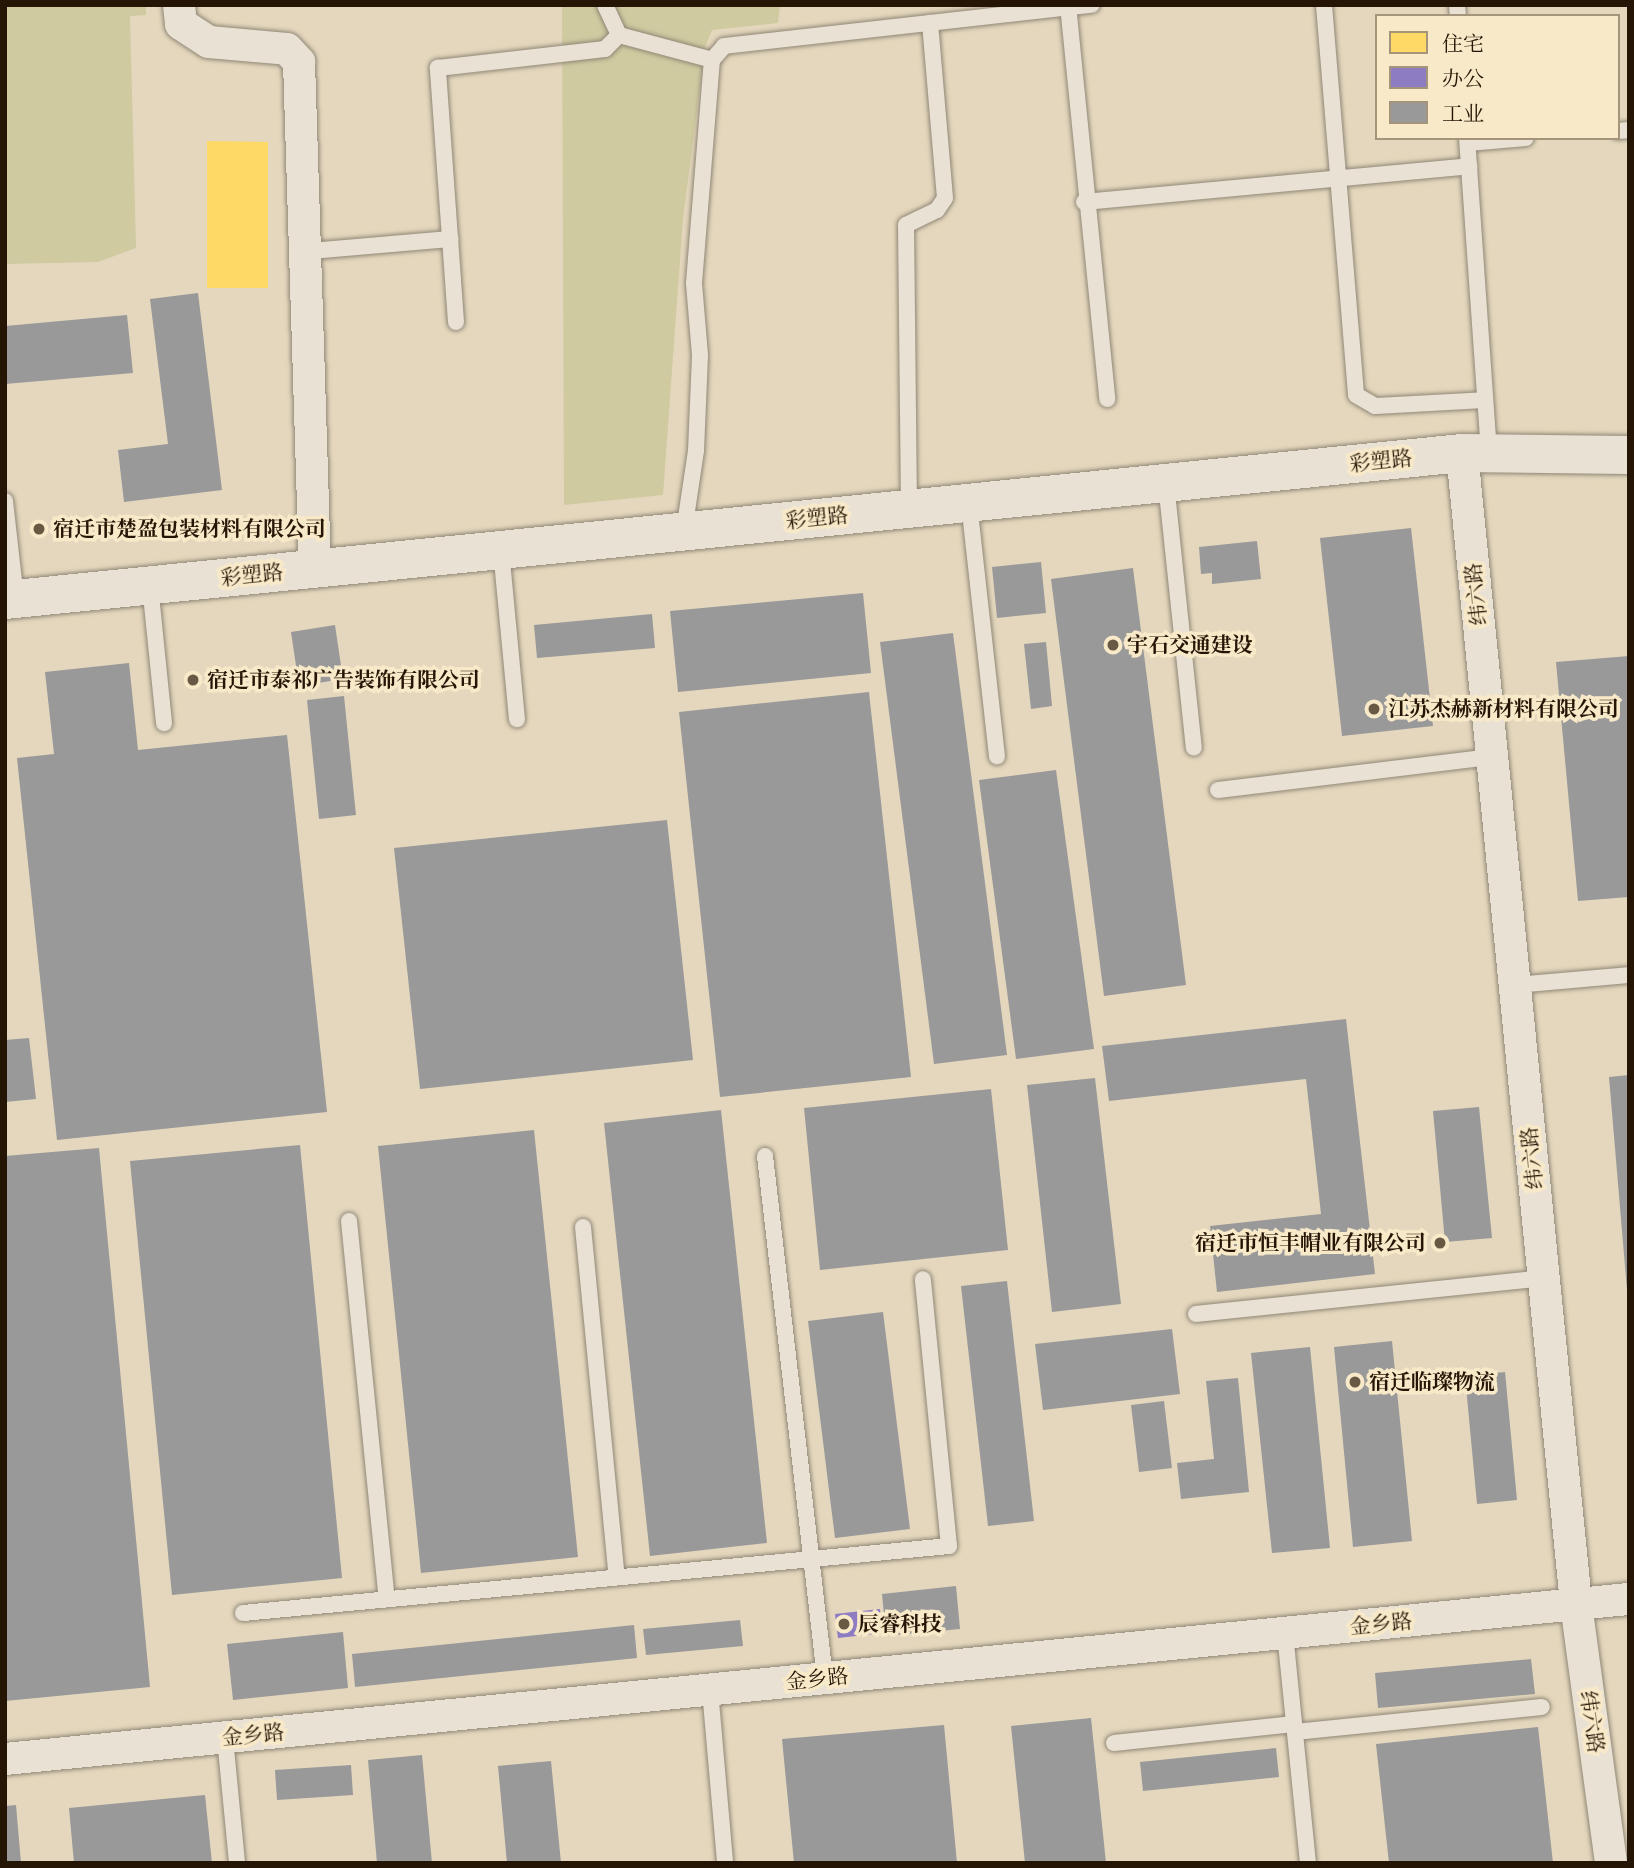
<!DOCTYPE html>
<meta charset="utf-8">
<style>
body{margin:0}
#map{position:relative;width:1634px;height:1868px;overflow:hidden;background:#e4d7bd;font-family:"Gentium Book Plus","Noto Serif SC",serif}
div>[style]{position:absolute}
.green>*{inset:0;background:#cfcaa0}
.homes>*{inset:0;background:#ffd966}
.offices>*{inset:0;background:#8e7cc3}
.industry>*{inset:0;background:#999}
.roads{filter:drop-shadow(0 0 2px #908776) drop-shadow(0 0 2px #908776)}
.service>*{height:16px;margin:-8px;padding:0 8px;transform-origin:8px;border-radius:8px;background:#e8e1d4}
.minor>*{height:32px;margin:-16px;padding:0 16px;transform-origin:16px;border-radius:16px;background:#e8e1d4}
.tertiary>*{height:38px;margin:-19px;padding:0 19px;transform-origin:19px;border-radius:19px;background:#e8e1d4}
.dots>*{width:19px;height:19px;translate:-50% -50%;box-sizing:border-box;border:4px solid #f8e9c9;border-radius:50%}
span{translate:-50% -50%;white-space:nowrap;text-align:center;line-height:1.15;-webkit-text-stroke:7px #f8e9c9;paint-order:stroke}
.street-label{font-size:21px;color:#251504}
.poi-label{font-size:21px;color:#251504;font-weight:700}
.left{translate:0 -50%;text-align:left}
.right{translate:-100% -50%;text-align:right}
.frame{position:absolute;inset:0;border:7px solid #251504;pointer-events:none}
.legend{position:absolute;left:1375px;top:14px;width:245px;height:126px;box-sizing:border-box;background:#f8e9c9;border:2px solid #a4947a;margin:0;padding:9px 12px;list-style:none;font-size:21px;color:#251504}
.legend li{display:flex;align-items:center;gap:14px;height:35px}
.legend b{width:35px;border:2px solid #a4947a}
</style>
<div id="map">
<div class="green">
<div style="clip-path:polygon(5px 5px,146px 5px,146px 15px,130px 16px,136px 248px,98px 262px,5px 264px)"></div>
<div style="clip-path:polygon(562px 5px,780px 5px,778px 23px,712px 30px,705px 47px,683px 219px,663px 495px,564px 505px)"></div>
</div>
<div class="homes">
<div style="clip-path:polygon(207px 141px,268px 142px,268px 288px,207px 288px)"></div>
</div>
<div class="offices">
<div style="clip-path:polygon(880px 1609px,883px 1633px,838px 1638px,835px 1614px)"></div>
</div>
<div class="industry">
<div style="clip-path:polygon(198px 293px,222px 490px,124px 502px,118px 450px,168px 444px,150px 299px)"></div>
<div style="clip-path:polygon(127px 315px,133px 373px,5px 384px,5px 326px)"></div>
<div style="clip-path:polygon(1411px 528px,1433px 726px,1342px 736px,1320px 538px)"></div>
<div style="clip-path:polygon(1257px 541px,1261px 579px,1212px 584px,1212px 573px,1201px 574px,1199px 547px)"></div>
<div style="clip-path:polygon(1041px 562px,1046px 613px,997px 618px,992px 567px)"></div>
<div style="clip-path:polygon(1133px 568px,1186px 985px,1104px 996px,1051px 579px)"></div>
<div style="clip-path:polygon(863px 593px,871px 673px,678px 692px,670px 611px)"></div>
<div style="clip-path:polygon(652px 614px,655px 648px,537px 658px,534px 625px)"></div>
<div style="clip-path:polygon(335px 625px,343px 679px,299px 686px,291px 632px)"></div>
<div style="clip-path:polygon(953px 633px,1007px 1055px,934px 1064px,880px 642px)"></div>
<div style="clip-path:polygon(1046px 642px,1052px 706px,1031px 709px,1024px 644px)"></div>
<div style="clip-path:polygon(1629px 656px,1629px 897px,1578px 901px,1556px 662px)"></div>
<div style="clip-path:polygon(129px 663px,138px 750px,287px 735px,327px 1112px,57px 1140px,17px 758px,54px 754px,45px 672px)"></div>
<div style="clip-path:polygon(869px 692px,911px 1077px,720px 1097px,679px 712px)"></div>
<div style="clip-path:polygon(344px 696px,356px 815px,319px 819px,307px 700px)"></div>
<div style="clip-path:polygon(1056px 770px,1094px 1049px,1016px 1059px,979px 780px)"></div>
<div style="clip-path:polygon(667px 820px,693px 1060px,420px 1089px,394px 848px)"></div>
<div style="clip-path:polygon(1346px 1019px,1375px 1274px,1217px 1292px,1210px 1226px,1321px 1214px,1306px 1079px,1109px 1101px,1102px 1046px)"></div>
<div style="clip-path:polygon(29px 1038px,36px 1099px,5px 1102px,5px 1040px)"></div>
<div style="clip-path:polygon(1629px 1075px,1629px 1290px,1627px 1290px,1609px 1077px)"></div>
<div style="clip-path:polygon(1095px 1078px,1121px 1304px,1052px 1312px,1027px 1085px)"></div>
<div style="clip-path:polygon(991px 1089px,1008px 1250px,820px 1270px,804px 1108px)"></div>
<div style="clip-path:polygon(1479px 1107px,1492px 1238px,1445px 1242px,1433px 1111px)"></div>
<div style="clip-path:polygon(721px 1110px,767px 1543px,650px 1556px,604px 1123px)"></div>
<div style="clip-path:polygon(534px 1130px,578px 1557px,421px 1573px,378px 1146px)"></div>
<div style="clip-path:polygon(300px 1145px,342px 1578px,172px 1595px,130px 1161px)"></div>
<div style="clip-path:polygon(99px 1148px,150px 1687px,5px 1701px,5px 1156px)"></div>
<div style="clip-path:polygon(1007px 1281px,1034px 1521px,988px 1526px,961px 1286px)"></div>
<div style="clip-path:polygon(883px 1312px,910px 1529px,835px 1538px,808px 1321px)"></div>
<div style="clip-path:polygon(1172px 1329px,1180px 1394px,1043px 1410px,1035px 1344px)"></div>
<div style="clip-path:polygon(1392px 1341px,1412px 1541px,1353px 1547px,1334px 1347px)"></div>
<div style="clip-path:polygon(1310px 1347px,1330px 1548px,1272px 1553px,1251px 1353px)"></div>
<div style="clip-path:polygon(1505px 1372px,1517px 1500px,1477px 1504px,1465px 1376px)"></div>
<div style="clip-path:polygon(1238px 1378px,1249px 1492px,1181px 1499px,1177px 1463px,1214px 1459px,1206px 1381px)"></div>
<div style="clip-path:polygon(1164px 1401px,1172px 1468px,1139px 1472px,1131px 1405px)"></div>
<div style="clip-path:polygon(956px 1586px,960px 1629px,886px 1636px,882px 1594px)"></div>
<div style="clip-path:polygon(740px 1620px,743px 1646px,646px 1655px,643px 1629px)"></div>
<div style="clip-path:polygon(634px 1625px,637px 1658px,355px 1687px,352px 1654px)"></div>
<div style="clip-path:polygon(343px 1632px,348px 1688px,233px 1700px,227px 1644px)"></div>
<div style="clip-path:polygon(1531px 1659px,1535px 1694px,1378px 1708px,1375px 1673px)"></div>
<div style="clip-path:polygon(1091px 1718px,1106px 1863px,1025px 1863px,1011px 1726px)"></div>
<div style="clip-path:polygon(944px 1725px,957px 1863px,794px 1863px,782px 1739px)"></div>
<div style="clip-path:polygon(1538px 1727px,1553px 1863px,1389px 1863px,1376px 1744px)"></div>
<div style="clip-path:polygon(1276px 1748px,1279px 1777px,1143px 1791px,1140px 1762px)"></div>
<div style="clip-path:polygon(422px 1755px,432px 1863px,377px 1863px,368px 1760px)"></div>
<div style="clip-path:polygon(551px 1761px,561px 1863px,507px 1863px,498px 1766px)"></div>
<div style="clip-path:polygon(351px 1765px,353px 1795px,277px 1800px,275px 1770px)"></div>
<div style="clip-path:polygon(205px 1795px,212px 1863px,74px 1863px,69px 1808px)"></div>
<div style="clip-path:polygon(16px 1805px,21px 1863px,5px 1863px,5px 1806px)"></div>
</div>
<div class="roads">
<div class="service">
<div style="left:605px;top:5px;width:33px;rotate:65deg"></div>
<div style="left:619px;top:35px;width:96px;rotate:15deg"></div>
<div style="left:1068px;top:5px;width:396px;rotate:84.3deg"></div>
<div style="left:1324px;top:5px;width:391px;rotate:85.3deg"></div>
<div style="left:1356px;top:395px;width:22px;rotate:30deg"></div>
<div style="left:1375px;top:406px;width:110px;rotate:-3.1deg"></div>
<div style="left:1457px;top:5px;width:11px;rotate:85deg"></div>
<div style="left:1618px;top:131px;width:11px;rotate:-5deg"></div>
<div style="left:1467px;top:138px;width:314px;rotate:86deg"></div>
<div style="left:1468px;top:143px;width:58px;rotate:-4.9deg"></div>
<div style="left:1084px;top:202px;width:387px;rotate:-5.3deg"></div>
<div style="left:310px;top:251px;width:141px;rotate:-4.9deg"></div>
<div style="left:456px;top:322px;width:255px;rotate:-94.1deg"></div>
<div style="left:438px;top:68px;width:168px;rotate:-6.5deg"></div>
<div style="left:605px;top:49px;width:20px;rotate:-45deg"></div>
<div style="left:1166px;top:483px;width:266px;rotate:84deg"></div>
<div style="left:5px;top:501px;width:99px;rotate:83.6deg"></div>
<div style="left:969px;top:503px;width:255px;rotate:83.7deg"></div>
<div style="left:909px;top:509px;width:284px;rotate:-90.6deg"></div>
<div style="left:906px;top:225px;width:34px;rotate:-26deg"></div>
<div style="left:937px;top:210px;width:14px;rotate:-56deg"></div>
<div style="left:945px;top:198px;width:176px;rotate:-94.9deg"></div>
<div style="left:684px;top:531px;width:81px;rotate:-81.5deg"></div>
<div style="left:696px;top:451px;width:96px;rotate:-87.6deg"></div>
<div style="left:700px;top:355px;width:72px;rotate:-94.8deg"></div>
<div style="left:694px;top:283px;width:224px;rotate:-85.4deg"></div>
<div style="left:712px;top:60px;width:18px;rotate:-49deg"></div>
<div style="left:724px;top:46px;width:370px;rotate:-6.4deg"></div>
<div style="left:501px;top:550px;width:170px;rotate:84.6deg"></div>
<div style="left:150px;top:585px;width:139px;rotate:84.2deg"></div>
<div style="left:1218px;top:790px;width:276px;rotate:-6.9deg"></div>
<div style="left:1515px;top:985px;width:114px;rotate:-5deg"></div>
<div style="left:765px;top:1156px;width:525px;rotate:83.44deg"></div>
<div style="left:349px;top:1221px;width:380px;rotate:84.3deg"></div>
<div style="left:583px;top:1227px;width:352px;rotate:84.5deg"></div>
<div style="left:1196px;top:1314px;width:350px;rotate:-5.9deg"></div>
<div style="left:243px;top:1613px;width:709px;rotate:-5.42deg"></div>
<div style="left:949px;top:1546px;width:268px;rotate:-95.6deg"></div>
<div style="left:1285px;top:1633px;width:231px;rotate:84.3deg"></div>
<div style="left:710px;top:1690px;width:174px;rotate:85deg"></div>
<div style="left:1295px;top:1732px;width:248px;rotate:-5.8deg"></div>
<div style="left:225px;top:1738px;width:126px;rotate:84.5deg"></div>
<div style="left:1114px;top:1743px;width:181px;rotate:-6deg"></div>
</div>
<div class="minor">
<div style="left:179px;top:5px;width:19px;rotate:84deg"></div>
<div style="left:181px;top:24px;width:33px;rotate:33deg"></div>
<div style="left:209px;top:42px;width:78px;rotate:5.1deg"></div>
<div style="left:287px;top:49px;width:18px;rotate:47deg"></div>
<div style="left:299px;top:62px;width:506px;rotate:88.19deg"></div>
<div style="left:1462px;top:453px;width:1157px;rotate:84.34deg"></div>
<div style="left:1576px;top:1604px;width:261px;rotate:82.3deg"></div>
<div style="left:5px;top:1759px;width:1632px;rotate:-5.63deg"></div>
</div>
<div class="tertiary">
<div style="left:5px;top:600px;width:1464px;rotate:-5.76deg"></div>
<div style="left:1462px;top:453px;width:167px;rotate:0.7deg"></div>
</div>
</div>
<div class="dots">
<div style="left:39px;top:529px;background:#685945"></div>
<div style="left:1113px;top:645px;background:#685945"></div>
<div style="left:193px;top:680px;background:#685945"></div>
<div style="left:1374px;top:709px;background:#685945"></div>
<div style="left:1440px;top:1243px;background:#685945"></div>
<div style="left:1355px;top:1382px;background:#685945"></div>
<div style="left:844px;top:1624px;background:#685945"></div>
</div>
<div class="street-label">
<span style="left:1381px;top:461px;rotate:-6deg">彩塑路</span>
<span style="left:817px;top:518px;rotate:-6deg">彩塑路</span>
<span style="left:252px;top:575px;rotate:-6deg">彩塑路</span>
<span style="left:1476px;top:594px;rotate:-96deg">纬六路</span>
<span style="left:1532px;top:1158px;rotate:-96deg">纬六路</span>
<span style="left:1381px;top:1624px;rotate:-6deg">金乡路</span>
<span style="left:817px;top:1679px;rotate:-6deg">金乡路</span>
<span style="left:1592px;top:1722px;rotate:82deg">纬六路</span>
<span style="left:253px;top:1735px;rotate:-6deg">金乡路</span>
</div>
<div class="poi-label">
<span class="left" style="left:53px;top:529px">宿迁市楚盈包装材料有限公司</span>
<span class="left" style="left:1127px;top:645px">宇石交通建设</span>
<span class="left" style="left:207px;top:680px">宿迁市泰祁广告装饰有限公司</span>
<span class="left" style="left:1388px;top:709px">江苏杰赫新材料有限公司</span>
<span class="right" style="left:1426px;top:1243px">宿迁市恒丰帽业有限公司</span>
<span class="left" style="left:1369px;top:1382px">宿迁临璨物流</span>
<span class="left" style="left:858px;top:1624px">辰睿科技</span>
</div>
<div class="frame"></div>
<ul class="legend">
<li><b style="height:19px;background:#ffd966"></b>住宅</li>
<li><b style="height:19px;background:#8e7cc3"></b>办公</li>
<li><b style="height:19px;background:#999"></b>工业</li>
</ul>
</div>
